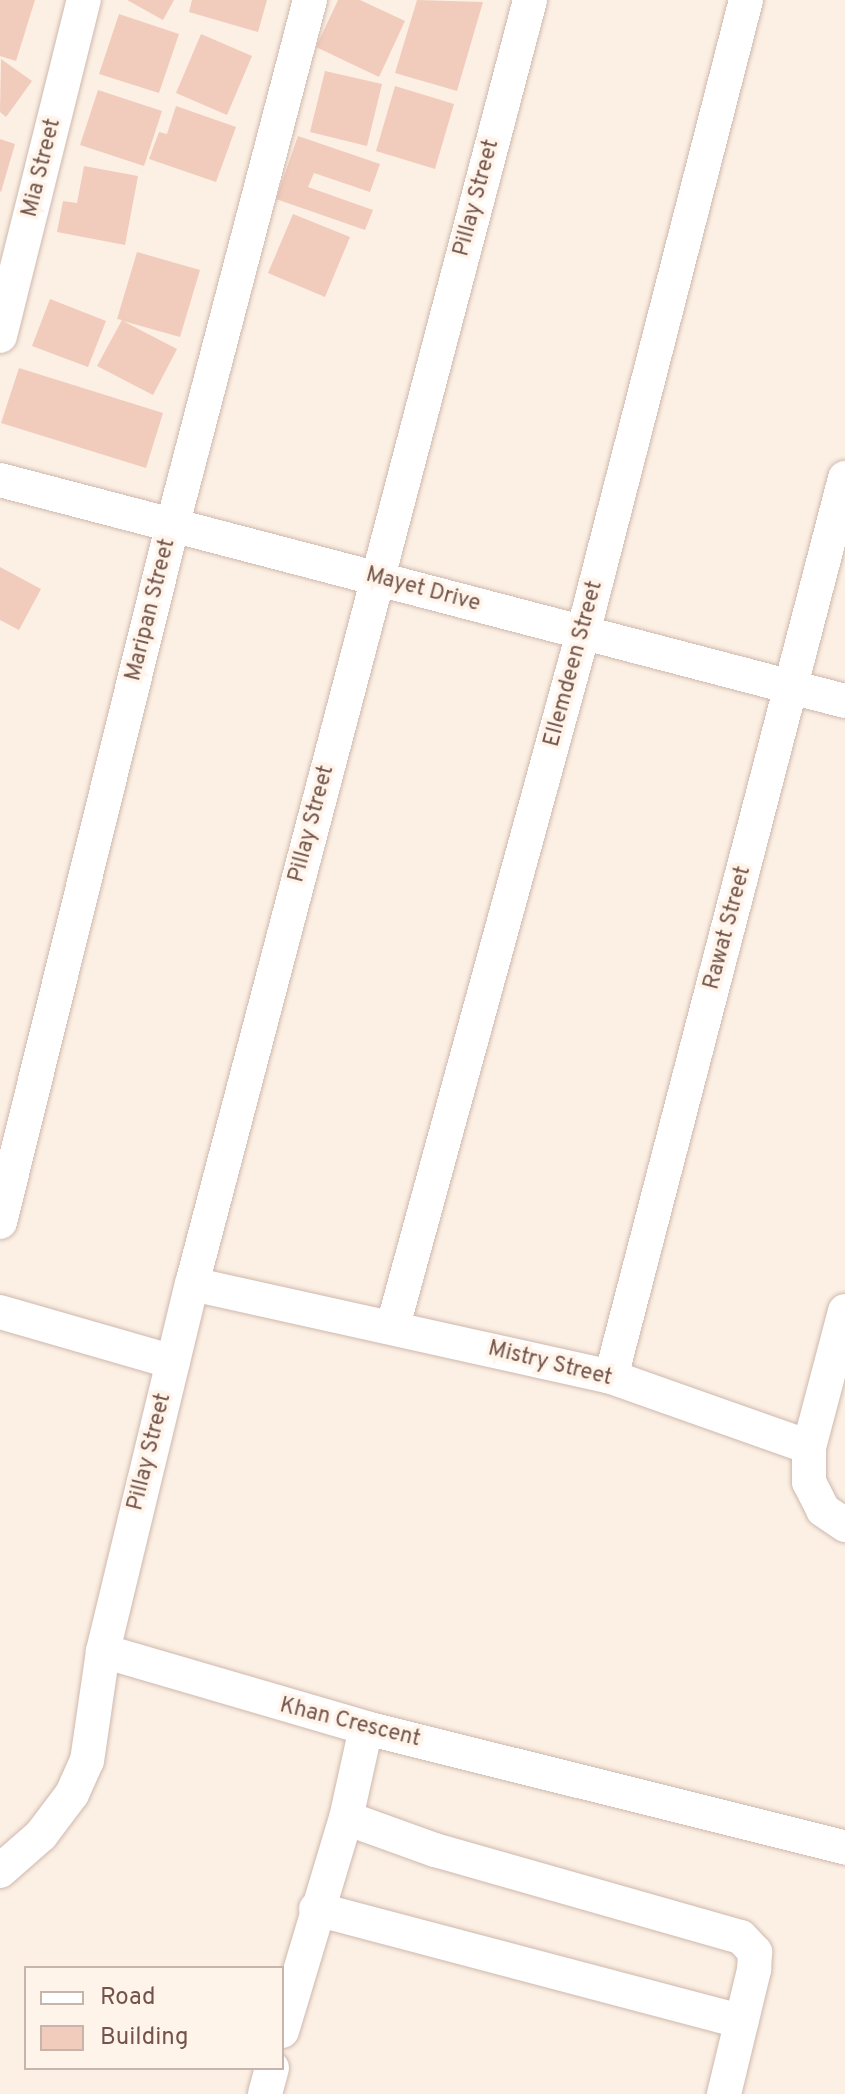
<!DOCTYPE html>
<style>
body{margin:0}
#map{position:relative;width:845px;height:2094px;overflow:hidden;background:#fcf0e4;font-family:Overpass,sans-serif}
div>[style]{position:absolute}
.building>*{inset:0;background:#f1cbbc}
.roads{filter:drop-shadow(0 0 2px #cfb8ae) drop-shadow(0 0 2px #cfb8ae)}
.minor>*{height:34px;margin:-17px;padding:0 17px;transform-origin:17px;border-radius:17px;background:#fff}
span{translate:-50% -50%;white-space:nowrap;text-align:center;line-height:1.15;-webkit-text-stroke:7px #fff4ea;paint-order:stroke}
.street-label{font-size:22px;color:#74544a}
.legend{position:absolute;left:24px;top:1966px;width:260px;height:104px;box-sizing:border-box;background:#fff4ea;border:2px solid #c7b4aa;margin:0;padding:10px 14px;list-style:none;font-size:24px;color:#74544a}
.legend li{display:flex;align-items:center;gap:16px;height:40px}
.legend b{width:40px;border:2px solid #c7b4aa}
</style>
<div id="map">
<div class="building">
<div style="clip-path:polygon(0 0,35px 0,16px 61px,0 56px)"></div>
<div style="clip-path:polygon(127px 0,174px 0,163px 20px)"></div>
<div style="clip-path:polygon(192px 0,267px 0,258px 32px,189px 12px)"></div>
<div style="clip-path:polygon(338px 0,360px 0,405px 21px,379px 77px,316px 47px)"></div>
<div style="clip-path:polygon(417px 0,483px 2px,457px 91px,395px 73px)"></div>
<div style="clip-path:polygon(119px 14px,179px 34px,159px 93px,99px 74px)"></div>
<div style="clip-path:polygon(201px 34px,252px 56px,227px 115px,176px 93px)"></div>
<div style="clip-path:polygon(1px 59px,32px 81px,6px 117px,0 112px)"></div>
<div style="clip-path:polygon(325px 71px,382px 84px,367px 146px,310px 132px)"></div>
<div style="clip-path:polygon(395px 86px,454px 104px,435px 169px,376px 151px)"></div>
<div style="clip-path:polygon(98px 90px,162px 111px,144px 166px,80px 145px)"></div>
<div style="clip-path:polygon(176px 106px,236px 127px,216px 182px,149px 159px,159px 132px,167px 134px)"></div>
<div style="clip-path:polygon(298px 136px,380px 164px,370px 192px,314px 173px,308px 187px,373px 210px,365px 230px,276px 199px)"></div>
<div style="clip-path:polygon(0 139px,15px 144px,1px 192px,0 191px)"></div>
<div style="clip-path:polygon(84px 166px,138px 176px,125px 245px,57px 232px,63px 201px,77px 203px)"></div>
<div style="clip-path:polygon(293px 214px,350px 237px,325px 297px,268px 273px)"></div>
<div style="clip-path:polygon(137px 252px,200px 270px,180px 337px,123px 321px,177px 349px,153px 395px,97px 366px,122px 320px,117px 319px)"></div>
<div style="clip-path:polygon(50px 299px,106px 321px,88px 367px,32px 346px)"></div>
<div style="clip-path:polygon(19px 368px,163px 413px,146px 468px,1px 423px)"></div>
<div style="clip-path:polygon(0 567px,41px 589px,19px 630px,0 620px)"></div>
</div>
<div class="roads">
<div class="minor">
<div style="left:0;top:336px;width:346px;rotate:-76deg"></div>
<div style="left:0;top:480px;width:873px;rotate:14.66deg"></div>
<div style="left:0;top:1222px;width:716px;rotate:-76.1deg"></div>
<div style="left:172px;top:527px;width:545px;rotate:-75.33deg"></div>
<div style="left:192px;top:1284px;width:429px;rotate:12.5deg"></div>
<div style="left:611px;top:1377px;width:210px;rotate:19.5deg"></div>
<div style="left:845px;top:1311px;width:141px;rotate:104.8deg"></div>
<div style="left:809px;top:1447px;width:35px;rotate:90deg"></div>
<div style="left:809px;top:1482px;width:31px;rotate:63deg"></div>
<div style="left:823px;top:1510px;width:27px;rotate:34deg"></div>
<div style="left:0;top:1312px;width:180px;rotate:16.1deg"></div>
<div style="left:393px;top:1326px;width:719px;rotate:-74.67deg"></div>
<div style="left:583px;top:633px;width:654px;rotate:-75.56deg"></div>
<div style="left:611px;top:1377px;width:929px;rotate:-75.41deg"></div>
<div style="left:103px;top:1651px;width:378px;rotate:-76.4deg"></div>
<div style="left:192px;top:1284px;width:1328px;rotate:-75.25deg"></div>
<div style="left:366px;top:1728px;width:92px;rotate:102.5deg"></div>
<div style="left:346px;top:1818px;width:95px;rotate:19.8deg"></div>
<div style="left:435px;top:1850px;width:318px;rotate:15.9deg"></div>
<div style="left:741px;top:1937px;width:21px;rotate:47deg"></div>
<div style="left:755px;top:1952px;width:18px;rotate:93deg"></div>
<div style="left:754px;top:1970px;width:128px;rotate:103.6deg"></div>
<div style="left:0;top:1871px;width:55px;rotate:-41.3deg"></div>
<div style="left:41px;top:1835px;width:51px;rotate:-52.9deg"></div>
<div style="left:72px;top:1794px;width:36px;rotate:-66deg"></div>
<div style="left:87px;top:1761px;width:111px;rotate:-81.7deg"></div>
<div style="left:103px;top:1651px;width:274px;rotate:16.3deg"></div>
<div style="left:366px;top:1728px;width:494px;rotate:14deg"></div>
<div style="left:316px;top:1909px;width:440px;rotate:14.8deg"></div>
<div style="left:282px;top:2031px;width:222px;rotate:-73.3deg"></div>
<div style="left:265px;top:2094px;width:27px;rotate:-75deg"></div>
</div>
</div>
<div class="street-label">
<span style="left:42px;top:168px;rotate:-76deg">Mia Street</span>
<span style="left:477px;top:198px;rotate:-75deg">Pillay Street</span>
<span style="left:423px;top:590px;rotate:15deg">Mayet Drive</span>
<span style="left:151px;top:610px;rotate:-76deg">Maripan Street</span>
<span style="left:574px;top:664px;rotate:-75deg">Ellemdeen Street</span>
<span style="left:312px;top:824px;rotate:-75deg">Pillay Street</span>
<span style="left:728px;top:928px;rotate:-75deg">Rawat Street</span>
<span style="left:550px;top:1364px;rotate:14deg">Mistry Street</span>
<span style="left:150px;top:1452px;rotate:-76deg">Pillay Street</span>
<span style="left:350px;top:1723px;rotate:14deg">Khan Crescent</span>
</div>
<ul class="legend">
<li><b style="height:10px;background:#fff"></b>Road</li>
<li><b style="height:22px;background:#f1cbbc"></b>Building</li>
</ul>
</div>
